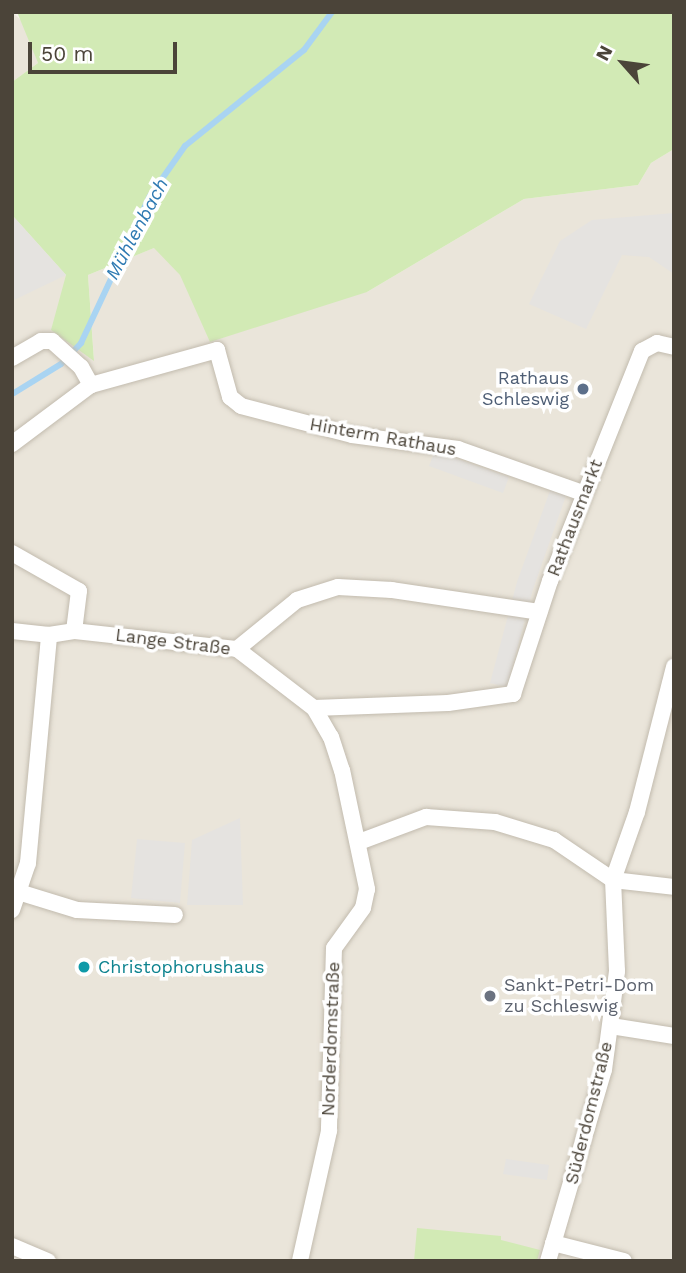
<!DOCTYPE html>
<meta charset="utf-8">
<style>
body{margin:0}
#map{position:relative;width:686px;height:1273px;overflow:hidden;background:#f6f3ec;font-family:"Work Sans",sans-serif}
div>[style]{position:absolute}
.residential>*{inset:0;background:#eae5da}
.green>*{inset:0;background:#d2eab5}
.parking>*{inset:0;background:#e5e3e0}
.stream>*{height:6px;margin:-3px;padding:0 3px;transform-origin:3px;border-radius:3px;background:#a9d4f2}
.roads{filter:drop-shadow(0 0 2px #c2bbae) drop-shadow(0 0 2px #c2bbae)}
.minor>*{height:16px;margin:-8px;padding:0 8px;transform-origin:8px;border-radius:8px;background:#fff}
.dots>*{width:19px;height:19px;translate:-50% -50%;box-sizing:border-box;border:4px solid #fff;border-radius:50%}
span{translate:-50% -50%;white-space:nowrap;text-align:center;line-height:1.15;-webkit-text-stroke:7px #fff;paint-order:stroke}
.service-label{font-size:18px;color:#4e5e75}
.right{translate:-100% -50%;text-align:right}
.street-label{font-size:18px;color:#4b4439}
.culture-label{font-size:18px;color:#0d838f}
.left{translate:0 -50%;text-align:left}
.worship-label{font-size:18px;color:#5b616d}
.water-label{font-size:19px;color:#2e7ab2;font-style:italic}
.frame{position:absolute;inset:0;border:14px solid #4b4439;pointer-events:none}
.north{position:absolute;left:588px;top:28px;width:70px;height:70px;-webkit-text-stroke:5px #fff;paint-order:stroke;rotate:298deg;font-size:19px;font-weight:700;line-height:28px;text-align:center;color:#4b4439}
.north::after{content:'';display:block;margin:auto;width:24px;height:32px;background:#4b4439;clip-path:polygon(50% 0,100% 100%,50% 72%,0 100%)}
.scale{position:absolute;left:28px;top:42px;width:149px;height:32px;box-sizing:border-box;border:4px solid #4b4439;border-top:0;padding-left:9px;font-size:21px;line-height:24px;white-space:nowrap;color:#4b4439;-webkit-text-stroke:5px #fff;paint-order:stroke}
</style>
<div id="map">
<div class="residential">
<div style="clip-path:polygon(12px 12px,23px 22px,38px 63px,12px 82px)"></div>
<div style="clip-path:polygon(674px 149px,674px 1261px,59px 1261px,12px 1240px,12px 215px,66px 275px,94px 360px,88px 275px,244px 211px,367px 292px,524px 199px,638px 185px,651px 163px)"></div>
</div>
<div class="green">
<div style="clip-path:polygon(17px 12px,674px 12px,674px 149px,651px 163px,638px 185px,524px 199px,367px 292px,210px 342px,180px 275px,154px 248px,88px 275px,94px 361px,51px 330px,66px 275px,12px 215px,12px 82px,38px 63px)"></div>
<div style="clip-path:polygon(417px 1228px,501px 1236px,501px 1240px,540px 1250px,537px 1261px,414px 1261px)"></div>
</div>
<div class="parking">
<div style="clip-path:polygon(674px 213px,674px 274px,649px 257px,622px 255px,586px 329px,529px 304px,560px 241px,592px 220px)"></div>
<div style="clip-path:polygon(12px 215px,66px 275px,12px 301px)"></div>
<div style="clip-path:polygon(435px 451px,509px 477px,503px 493px,429px 466px)"></div>
<div style="clip-path:polygon(551px 488px,567px 493px,533px 589px,507px 687px,490px 683px,517px 582px)"></div>
<div style="clip-path:polygon(240px 818px,243px 905px,187px 905px,192px 840px)"></div>
<div style="clip-path:polygon(137px 839px,185px 843px,180px 903px,131px 898px)"></div>
<div style="clip-path:polygon(506px 1159px,549px 1165px,547px 1180px,503px 1174px)"></div>
</div>
<div class="stream">
<div style="left:14px;top:393px;width:55px;rotate:-31.7deg"></div>
<div style="left:61px;top:364px;width:29px;rotate:-46deg"></div>
<div style="left:81px;top:343px;width:162px;rotate:-64.9deg"></div>
<div style="left:150px;top:196px;width:61px;rotate:-55deg"></div>
<div style="left:185px;top:146px;width:153px;rotate:-38.9deg"></div>
<div style="left:304px;top:50px;width:47px;rotate:-53.6deg"></div>
</div>
<div class="roads">
<div class="minor">
<div style="left:12px;top:358px;width:34px;rotate:-30deg"></div>
<div style="left:41px;top:341px;width:11px"></div>
<div style="left:52px;top:341px;width:39px;rotate:42deg"></div>
<div style="left:81px;top:367px;width:21px;rotate:61deg"></div>
<div style="left:12px;top:444px;width:99px;rotate:-36.8deg"></div>
<div style="left:91px;top:385px;width:131px;rotate:-15.5deg"></div>
<div style="left:217px;top:350px;width:49px;rotate:74.5deg"></div>
<div style="left:230px;top:397px;width:14px;rotate:39deg"></div>
<div style="left:241px;top:406px;width:115px;rotate:14.6deg"></div>
<div style="left:352px;top:435px;width:107px;rotate:7.5deg"></div>
<div style="left:458px;top:449px;width:133px;rotate:19.4deg"></div>
<div style="left:12px;top:553px;width:77px;rotate:29.6deg"></div>
<div style="left:79px;top:591px;width:40px;rotate:97.1deg"></div>
<div style="left:12px;top:631px;width:37px;rotate:6deg"></div>
<div style="left:49px;top:635px;width:25px;rotate:-9deg"></div>
<div style="left:74px;top:631px;width:164px;rotate:6.3deg"></div>
<div style="left:237px;top:649px;width:97px;rotate:37.5deg"></div>
<div style="left:314px;top:708px;width:34px;rotate:60deg"></div>
<div style="left:331px;top:737px;width:35px;rotate:72deg"></div>
<div style="left:342px;top:770px;width:122px;rotate:78.1deg"></div>
<div style="left:367px;top:889px;width:19px;rotate:102deg"></div>
<div style="left:363px;top:908px;width:49px;rotate:125.9deg"></div>
<div style="left:334px;top:948px;width:183px;rotate:91.6deg"></div>
<div style="left:329px;top:1131px;width:133px;rotate:102.6deg"></div>
<div style="left:237px;top:649px;width:77px;rotate:-39.2deg"></div>
<div style="left:297px;top:600px;width:43px;rotate:-17.6deg"></div>
<div style="left:338px;top:587px;width:54px;rotate:3.2deg"></div>
<div style="left:392px;top:590px;width:149px;rotate:8.5deg"></div>
<div style="left:314px;top:708px;width:134px;rotate:-2.1deg"></div>
<div style="left:448px;top:703px;width:66px;rotate:-7.9deg"></div>
<div style="left:513px;top:694px;width:119px;rotate:-71.9deg"></div>
<div style="left:550px;top:581px;width:248px;rotate:-68.2deg"></div>
<div style="left:642px;top:351px;width:17px;rotate:-28deg"></div>
<div style="left:657px;top:343px;width:17px;rotate:13deg"></div>
<div style="left:359px;top:842px;width:72px;rotate:-20.5deg"></div>
<div style="left:426px;top:817px;width:69px;rotate:4.1deg"></div>
<div style="left:495px;top:822px;width:62px;rotate:17deg"></div>
<div style="left:554px;top:840px;width:71px;rotate:34.1deg"></div>
<div style="left:613px;top:880px;width:61px;rotate:6.5deg"></div>
<div style="left:12px;top:890px;width:68px;rotate:17.1deg"></div>
<div style="left:77px;top:910px;width:98px;rotate:2.9deg"></div>
<div style="left:12px;top:910px;width:50px;rotate:-71.2deg"></div>
<div style="left:28px;top:863px;width:229px;rotate:-84.7deg"></div>
<div style="left:611px;top:1026px;width:64px;rotate:9deg"></div>
<div style="left:553px;top:1243px;width:73px;rotate:14.2deg"></div>
<div style="left:12px;top:1246px;width:39px;rotate:23deg"></div>
<div style="left:548px;top:1261px;width:199px;rotate:-73.7deg"></div>
<div style="left:604px;top:1070px;width:100px;rotate:-82.5deg"></div>
<div style="left:617px;top:971px;width:91px;rotate:-92.5deg"></div>
<div style="left:613px;top:880px;width:72px;rotate:-70.6deg"></div>
<div style="left:637px;top:812px;width:150px;rotate:-75.7deg"></div>
</div>
</div>
<div class="dots">
<div style="left:583px;top:389px;background:#5c6f8a"></div>
<div style="left:84px;top:967px;background:#0f9aa8"></div>
<div style="left:490px;top:996px;background:#6b7280"></div>
</div>
<div class="service-label">
<span class="right" style="left:569px;top:389px">Rathaus<br>Schleswig</span>
</div>
<div class="street-label">
<span style="left:383px;top:437px;rotate:10deg">Hinterm Rathaus</span>
<span style="left:575px;top:518px;rotate:-69deg">Rathausmarkt</span>
<span style="left:173px;top:642px;rotate:7deg">Lange Straße</span>
<span style="left:331px;top:1039px;rotate:-88deg">Norderdomstraße</span>
<span style="left:589px;top:1113px;rotate:-76deg">Süderdomstraße</span>
</div>
<div class="culture-label">
<span class="left" style="left:98px;top:967px">Christophorushaus</span>
</div>
<div class="worship-label">
<span class="left" style="left:504px;top:996px">Sankt-Petri-Dom<br>zu Schleswig</span>
</div>
<div class="water-label">
<span style="left:137px;top:229px;rotate:-62deg">Mühlenbach</span>
</div>
<div class="frame"></div>
<div class="north">N</div>
<div class="scale">50 m</div>
</div>
